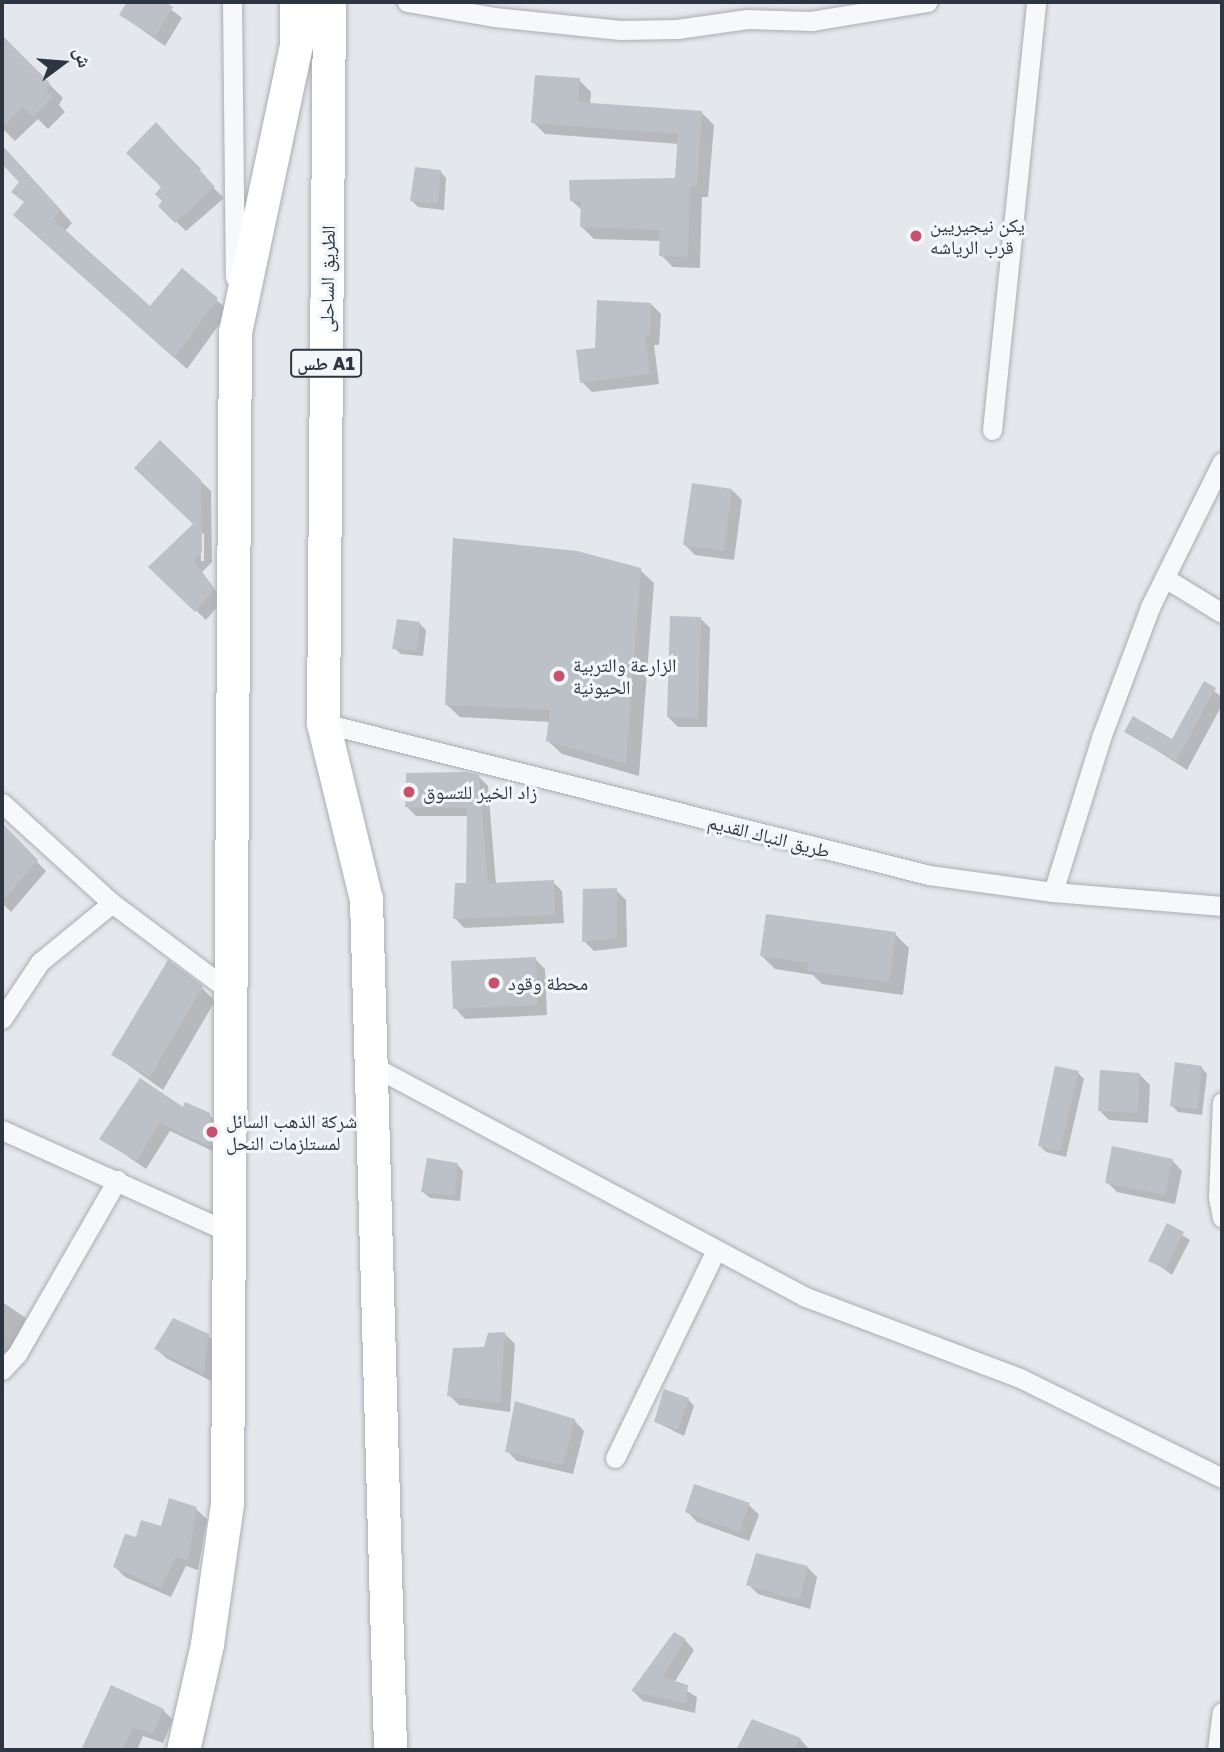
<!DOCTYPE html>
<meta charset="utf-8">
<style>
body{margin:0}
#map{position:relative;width:1224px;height:1752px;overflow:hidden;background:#e4e7eb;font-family:"Golos Text","Noto Naskh Arabic",sans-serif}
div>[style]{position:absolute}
.shadow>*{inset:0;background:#0003}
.building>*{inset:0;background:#bbc1c7}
.roads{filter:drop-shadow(0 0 2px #a9aeb5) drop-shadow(0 0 2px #a9aeb5)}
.minor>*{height:19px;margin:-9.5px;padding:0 9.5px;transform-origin:9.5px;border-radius:9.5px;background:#f6f8f9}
.trunk>*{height:33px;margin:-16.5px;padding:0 16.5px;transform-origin:16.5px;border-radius:16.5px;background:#fff}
.dots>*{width:19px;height:19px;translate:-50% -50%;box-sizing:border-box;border:4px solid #f3f6f8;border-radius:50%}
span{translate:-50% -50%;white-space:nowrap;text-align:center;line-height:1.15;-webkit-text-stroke:6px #f3f6f8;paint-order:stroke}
.shield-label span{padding:2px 5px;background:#f3f6f8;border:2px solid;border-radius:5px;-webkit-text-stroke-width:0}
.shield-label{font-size:18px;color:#2c3642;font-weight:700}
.poi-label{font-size:19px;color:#2c3642}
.left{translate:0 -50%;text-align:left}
.street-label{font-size:19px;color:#2c3642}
.frame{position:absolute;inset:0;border:4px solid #2c3642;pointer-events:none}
.north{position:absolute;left:28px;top:28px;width:70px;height:70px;-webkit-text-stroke:5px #f3f6f8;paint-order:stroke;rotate:74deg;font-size:19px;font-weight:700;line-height:28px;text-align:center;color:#2c3642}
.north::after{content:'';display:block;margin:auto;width:24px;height:32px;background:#2c3642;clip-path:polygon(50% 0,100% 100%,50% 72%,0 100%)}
</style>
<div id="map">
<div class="shadow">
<div style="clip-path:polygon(129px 2px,161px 2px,182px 18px,165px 46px,121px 15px)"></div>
<div style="clip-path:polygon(2px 37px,63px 98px,59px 105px,65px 112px,48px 129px,38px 119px,15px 141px,2px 128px)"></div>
<div style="clip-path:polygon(579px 80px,591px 92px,590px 104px,702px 113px,714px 125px,708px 197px,702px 197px,700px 268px,673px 267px,661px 255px,661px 241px,594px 239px,582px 227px,583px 211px,571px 200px,677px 180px,679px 144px,545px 134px,533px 122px)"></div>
<div style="clip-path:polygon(156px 124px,201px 169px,198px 173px,224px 198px,186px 231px,160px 206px,165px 201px)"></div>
<div style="clip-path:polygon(21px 166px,72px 223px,64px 232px,150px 308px,182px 270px,229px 311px,187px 369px,27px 226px)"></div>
<div style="clip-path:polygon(440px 171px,446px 178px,444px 210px,418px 207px,411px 200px)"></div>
<div style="clip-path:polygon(651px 304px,661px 314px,659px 345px,654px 345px,659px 384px,592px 392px,582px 382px,596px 349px)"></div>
<div style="clip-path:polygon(evenodd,160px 443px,211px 491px,212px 562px,202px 572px,223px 600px,206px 620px,151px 567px,195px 524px,160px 443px,204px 533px,204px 561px,201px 561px,200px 536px,204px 533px)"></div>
<div style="clip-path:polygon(732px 490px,742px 500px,734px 560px,695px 555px,685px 545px)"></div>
<div style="clip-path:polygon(640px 570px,654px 583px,639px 776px,562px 754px,548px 741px,551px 722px,460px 717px,446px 704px)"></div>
<div style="clip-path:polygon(700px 618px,710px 628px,707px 727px,678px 727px,668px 717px)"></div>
<div style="clip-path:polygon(419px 623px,426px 630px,423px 656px,401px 654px,394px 648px)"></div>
<div style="clip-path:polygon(1204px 684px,1222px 697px,1222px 705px,1187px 770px,1127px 731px,1173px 741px)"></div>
<div style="clip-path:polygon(479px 777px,488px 786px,496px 884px,553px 882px,562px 891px,564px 923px,464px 928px,455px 918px,467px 885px,468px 816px,416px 816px,406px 806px)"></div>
<div style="clip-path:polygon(7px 831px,46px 871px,11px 912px,2px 903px,2px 833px)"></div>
<div style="clip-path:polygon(616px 890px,626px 900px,627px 947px,594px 951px,584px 941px)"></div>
<div style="clip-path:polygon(895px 934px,909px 948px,903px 995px,822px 984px,813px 975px,775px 969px,762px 956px)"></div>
<div style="clip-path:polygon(535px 959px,545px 969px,547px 1015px,465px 1019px,455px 1008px)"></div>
<div style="clip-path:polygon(202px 988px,215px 1001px,163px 1090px,113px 1054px)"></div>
<div style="clip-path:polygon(1201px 1067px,1207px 1074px,1202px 1115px,1178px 1112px,1171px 1105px)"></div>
<div style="clip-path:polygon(1078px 1073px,1084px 1079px,1066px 1157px,1046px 1152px,1040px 1146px)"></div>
<div style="clip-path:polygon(1139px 1074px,1150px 1085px,1148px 1123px,1109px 1120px,1099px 1110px)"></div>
<div style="clip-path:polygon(184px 1110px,209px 1115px,219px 1124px,219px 1154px,170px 1131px,146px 1169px,101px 1138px)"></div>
<div style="clip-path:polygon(1172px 1160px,1182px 1171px,1175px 1204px,1117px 1192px,1107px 1182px)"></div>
<div style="clip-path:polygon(457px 1164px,463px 1171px,460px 1201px,430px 1198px,423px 1192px)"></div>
<div style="clip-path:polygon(1168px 1226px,1190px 1240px,1172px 1275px,1151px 1260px)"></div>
<div style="clip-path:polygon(2px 1302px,26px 1318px,7px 1360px,2px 1357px)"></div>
<div style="clip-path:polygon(505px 1334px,515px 1344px,510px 1412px,459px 1405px,449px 1395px,486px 1348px)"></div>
<div style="clip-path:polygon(208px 1336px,218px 1346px,213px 1382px,166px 1358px,156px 1349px)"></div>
<div style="clip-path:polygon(688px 1399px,694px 1406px,684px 1436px,656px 1422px)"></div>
<div style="clip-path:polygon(574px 1420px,584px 1431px,573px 1474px,517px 1461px,507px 1451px)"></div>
<div style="clip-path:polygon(749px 1505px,759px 1515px,749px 1541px,697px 1522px,687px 1511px)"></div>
<div style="clip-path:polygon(196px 1509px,207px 1519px,198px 1570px,186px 1566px,171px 1597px,125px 1577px,115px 1567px,137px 1539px)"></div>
<div style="clip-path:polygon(807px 1567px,817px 1577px,810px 1609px,758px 1594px,748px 1584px)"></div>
<div style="clip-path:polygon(685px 1640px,694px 1650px,674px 1683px,697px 1697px,695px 1713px,643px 1701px,633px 1691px)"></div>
<div style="clip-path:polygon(112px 1687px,163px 1710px,173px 1720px,163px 1743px,143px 1736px,137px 1750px,82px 1750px)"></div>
<div style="clip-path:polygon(753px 1722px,800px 1739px,809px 1749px,738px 1750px)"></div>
</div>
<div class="building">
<div style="clip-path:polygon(127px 2px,165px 2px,173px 7px,155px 37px,119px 15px)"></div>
<div style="clip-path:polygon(2px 35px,50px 83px,46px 90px,53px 97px,33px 117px,23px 107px,2px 128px)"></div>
<div style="clip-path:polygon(535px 75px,580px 78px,578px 102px,702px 111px,697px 186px,690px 186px,688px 257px,659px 256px,660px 230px,580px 227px,581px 201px,570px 201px,569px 180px,675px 178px,678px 134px,531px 123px)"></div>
<div style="clip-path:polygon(156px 122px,215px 187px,175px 223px,158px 206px,162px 201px,155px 194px,161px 187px,126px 153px)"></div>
<div style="clip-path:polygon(2px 145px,61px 210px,53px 219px,150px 306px,182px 268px,218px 298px,174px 358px,13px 215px,24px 202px,11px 192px,19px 182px,2px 164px)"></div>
<div style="clip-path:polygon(415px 167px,441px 170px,438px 204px,410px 201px)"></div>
<div style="clip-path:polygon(597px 300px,651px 303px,650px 335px,645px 335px,650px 374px,580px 383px,576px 350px,595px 348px)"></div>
<div style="clip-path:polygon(160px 440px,201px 480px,202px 552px,194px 561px,214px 589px,195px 612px,148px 567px,193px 524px,134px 468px)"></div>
<div style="clip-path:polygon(692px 483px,732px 489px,724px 551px,683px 545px)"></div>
<div style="clip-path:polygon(453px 538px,577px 551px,641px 568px,626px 764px,546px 741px,550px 710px,445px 705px)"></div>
<div style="clip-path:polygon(670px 616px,701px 617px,698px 718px,667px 717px)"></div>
<div style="clip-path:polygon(397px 619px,420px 622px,417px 650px,392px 649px)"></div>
<div style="clip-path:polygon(1204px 681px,1216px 688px,1176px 761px,1124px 732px,1133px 716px,1172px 739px)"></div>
<div style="clip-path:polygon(467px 772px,479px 775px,488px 883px,554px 880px,555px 915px,453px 919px,455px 883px,466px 883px,467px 808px,405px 807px,406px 773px)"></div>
<div style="clip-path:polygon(2px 823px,38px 860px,2px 902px)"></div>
<div style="clip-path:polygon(617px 888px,617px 938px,582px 942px,583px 889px)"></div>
<div style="clip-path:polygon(766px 914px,896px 932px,889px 982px,807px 971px,808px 963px,760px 956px)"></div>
<div style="clip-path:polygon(536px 957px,538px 1005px,453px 1009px,451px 961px)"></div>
<div style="clip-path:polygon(168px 960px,203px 986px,150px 1077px,111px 1055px)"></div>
<div style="clip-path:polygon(1175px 1062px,1202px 1066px,1197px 1109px,1170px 1106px)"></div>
<div style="clip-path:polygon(1055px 1066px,1079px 1071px,1060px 1151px,1038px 1146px)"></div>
<div style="clip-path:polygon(1100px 1070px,1140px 1073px,1138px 1113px,1098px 1111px)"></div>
<div style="clip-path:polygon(140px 1078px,183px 1107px,185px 1102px,210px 1113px,210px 1147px,160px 1123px,136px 1161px,99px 1139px)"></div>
<div style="clip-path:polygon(1112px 1146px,1173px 1159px,1165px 1195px,1105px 1183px)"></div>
<div style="clip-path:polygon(427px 1158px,458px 1163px,454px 1196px,421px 1192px)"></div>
<div style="clip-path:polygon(1167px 1223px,1184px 1232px,1166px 1269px,1148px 1261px)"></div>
<div style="clip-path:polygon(173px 1318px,209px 1334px,204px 1374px,154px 1349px)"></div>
<div style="clip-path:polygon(505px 1332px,500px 1403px,447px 1396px,453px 1348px,484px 1347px,488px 1333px)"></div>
<div style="clip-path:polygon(664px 1389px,689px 1398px,678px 1430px,654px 1422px)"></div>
<div style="clip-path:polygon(515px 1401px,575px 1419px,563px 1465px,505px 1452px)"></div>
<div style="clip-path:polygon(694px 1484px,750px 1503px,739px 1532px,685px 1512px)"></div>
<div style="clip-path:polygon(169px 1498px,197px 1507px,188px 1561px,176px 1557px,161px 1588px,113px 1567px,125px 1534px,136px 1537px,141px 1520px,161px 1526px)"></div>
<div style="clip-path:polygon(756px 1553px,808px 1566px,800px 1600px,746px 1585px)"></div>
<div style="clip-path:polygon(674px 1632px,686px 1639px,662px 1677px,688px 1685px,686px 1704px,631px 1691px)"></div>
<div style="clip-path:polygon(111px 1685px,164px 1709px,153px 1734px,133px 1727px,122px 1750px,81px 1750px)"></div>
<div style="clip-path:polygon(752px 1719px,801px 1738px,793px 1750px,736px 1750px)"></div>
</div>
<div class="roads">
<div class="minor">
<div style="left:232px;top:2px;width:275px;rotate:89.4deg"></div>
<div style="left:407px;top:2px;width:88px;rotate:9.8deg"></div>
<div style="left:494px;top:17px;width:127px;rotate:5.9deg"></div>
<div style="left:620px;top:30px;width:57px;rotate:-1deg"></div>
<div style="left:677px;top:29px;width:71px;rotate:-8.1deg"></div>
<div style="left:747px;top:19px;width:64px;rotate:1.8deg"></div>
<div style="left:811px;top:21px;width:118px;rotate:-9.3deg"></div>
<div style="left:992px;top:430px;width:430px;rotate:-84.1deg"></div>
<div style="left:1165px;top:578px;width:67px;rotate:31.6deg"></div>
<div style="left:323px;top:723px;width:625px;rotate:14.08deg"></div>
<div style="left:929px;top:875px;width:125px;rotate:7.8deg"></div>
<div style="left:1053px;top:892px;width:170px;rotate:4.7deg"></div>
<div style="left:2px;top:803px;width:149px;rotate:42.3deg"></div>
<div style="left:112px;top:903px;width:149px;rotate:36.8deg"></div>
<div style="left:1053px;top:892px;width:164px;rotate:-72.7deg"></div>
<div style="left:1102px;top:735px;width:137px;rotate:-69.4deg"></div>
<div style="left:1150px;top:607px;width:162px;rotate:-63.6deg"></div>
<div style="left:2px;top:1019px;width:69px;rotate:-56.3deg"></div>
<div style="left:40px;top:962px;width:93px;rotate:-39.3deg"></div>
<div style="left:373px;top:1066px;width:488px;rotate:28.1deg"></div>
<div style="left:803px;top:1296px;width:232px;rotate:20.7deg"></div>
<div style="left:1020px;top:1378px;width:225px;rotate:26.3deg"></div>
<div style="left:1222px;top:1102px;width:95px;rotate:92.4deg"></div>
<div style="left:1218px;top:1197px;width:21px;rotate:79deg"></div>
<div style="left:2px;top:1130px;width:249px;rotate:24.2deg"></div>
<div style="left:2px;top:1370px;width:22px;rotate:-47deg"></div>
<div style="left:17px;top:1354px;width:201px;rotate:-60.1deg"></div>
<div style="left:615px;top:1458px;width:231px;rotate:-64.1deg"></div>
<div style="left:1217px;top:1750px;width:38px;rotate:-83deg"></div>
</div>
<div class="trunk">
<div style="left:329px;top:2px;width:721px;rotate:90.48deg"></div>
<div style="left:323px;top:723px;width:181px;rotate:76.3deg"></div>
<div style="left:366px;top:899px;width:851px;rotate:88.38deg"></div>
<div style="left:183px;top:1750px;width:109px;rotate:-77.2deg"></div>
<div style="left:207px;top:1644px;width:142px;rotate:-81.9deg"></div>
<div style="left:227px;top:1503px;width:1171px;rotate:-89.61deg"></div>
<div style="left:235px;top:332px;width:294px;rotate:-78deg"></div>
<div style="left:296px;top:44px;width:42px;rotate:-90deg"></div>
</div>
</div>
<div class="dots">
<div style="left:916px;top:236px;background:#c8516b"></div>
<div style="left:559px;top:676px;background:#c8516b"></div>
<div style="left:409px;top:792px;background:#c8516b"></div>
<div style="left:494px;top:983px;background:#c8516b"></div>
<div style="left:212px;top:1132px;background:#c8516b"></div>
</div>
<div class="shield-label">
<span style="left:326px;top:363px">طس A1</span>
</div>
<div class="poi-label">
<span class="left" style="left:930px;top:236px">يكن نيجيريين<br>قرب الرياشه</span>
<span class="left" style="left:573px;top:676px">الزارعة والتربية<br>الحيونية</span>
<span class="left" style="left:423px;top:792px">زاد الخير للتسوق</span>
<span class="left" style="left:508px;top:983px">محطة وقود</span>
<span class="left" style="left:226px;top:1132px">شركة الذهب السائل<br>لمستلزمات النحل</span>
</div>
<div class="street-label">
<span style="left:327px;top:279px;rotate:-89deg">الطريق الساحلى</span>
<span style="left:769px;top:836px;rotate:14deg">طريق النباك القديم</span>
</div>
<div class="frame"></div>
<div class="north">ش</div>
</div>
